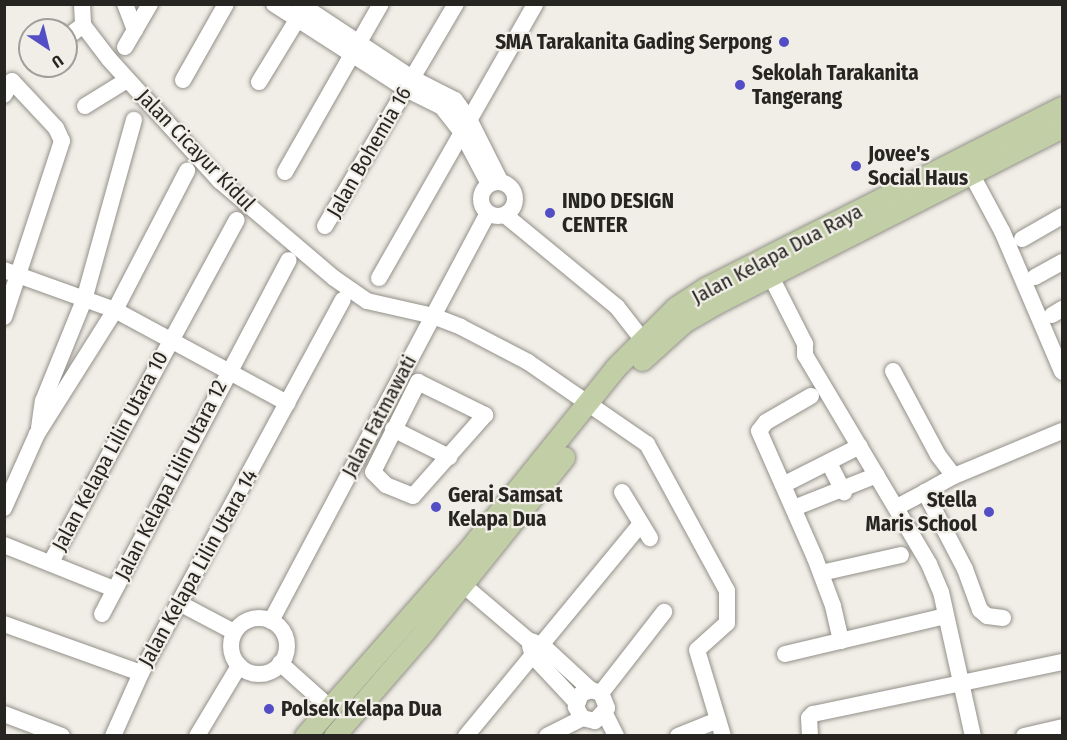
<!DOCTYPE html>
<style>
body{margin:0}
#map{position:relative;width:1067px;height:740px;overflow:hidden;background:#f1eee7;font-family:"Fira Sans Condensed",sans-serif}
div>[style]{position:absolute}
.roads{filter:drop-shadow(0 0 2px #929089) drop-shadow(0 0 2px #929089)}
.minor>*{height:16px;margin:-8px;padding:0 8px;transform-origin:8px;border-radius:8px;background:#fff}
.minor>.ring{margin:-8px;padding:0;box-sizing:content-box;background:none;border:16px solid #fff;border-radius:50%}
.major>*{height:21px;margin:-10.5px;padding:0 10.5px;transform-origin:10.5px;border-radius:10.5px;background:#c2cfa6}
.dots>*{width:16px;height:16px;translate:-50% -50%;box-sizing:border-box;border:3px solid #f1eee7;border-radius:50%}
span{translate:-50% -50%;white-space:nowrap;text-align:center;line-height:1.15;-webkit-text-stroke:4.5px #f1eee7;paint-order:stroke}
.poi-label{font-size:21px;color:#262522;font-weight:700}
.right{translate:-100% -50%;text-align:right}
.left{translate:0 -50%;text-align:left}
.street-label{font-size:21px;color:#262522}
.frame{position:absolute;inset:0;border:6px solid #262522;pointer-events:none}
.north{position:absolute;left:18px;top:18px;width:60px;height:60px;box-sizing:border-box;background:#f1eee7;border:2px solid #a09e98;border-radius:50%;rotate:145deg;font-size:16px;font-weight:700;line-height:24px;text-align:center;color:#262522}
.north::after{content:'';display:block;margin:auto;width:21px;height:27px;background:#534ec5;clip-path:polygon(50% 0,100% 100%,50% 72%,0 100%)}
</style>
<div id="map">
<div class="roads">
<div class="minor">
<div style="left:82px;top:4px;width:21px;rotate:87deg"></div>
<div style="left:83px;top:25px;width:43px;rotate:52.6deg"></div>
<div style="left:109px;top:59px;width:165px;rotate:47.7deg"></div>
<div style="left:220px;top:181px;width:150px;rotate:40.4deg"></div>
<div style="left:334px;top:278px;width:40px;rotate:34.9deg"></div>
<div style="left:367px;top:301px;width:68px;rotate:12.8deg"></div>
<div style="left:433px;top:316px;width:30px;rotate:21deg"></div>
<div style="left:461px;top:327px;width:76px;rotate:27.6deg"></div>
<div style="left:528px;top:362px;width:145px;rotate:34.6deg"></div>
<div style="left:647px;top:444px;width:167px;rotate:61.4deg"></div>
<div style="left:727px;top:591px;width:32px;rotate:90deg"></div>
<div style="left:727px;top:623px;width:40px;rotate:138deg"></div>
<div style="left:697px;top:650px;width:90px;rotate:73.2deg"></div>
<div style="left:125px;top:4px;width:28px;rotate:69deg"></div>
<div style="left:274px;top:4px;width:157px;rotate:32.8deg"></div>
<div style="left:406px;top:89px;width:40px;rotate:26.6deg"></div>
<div style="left:442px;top:107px;width:33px;rotate:52deg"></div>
<div style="left:462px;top:133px;width:58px;rotate:62.1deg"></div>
<div style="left:300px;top:4px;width:134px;rotate:33.5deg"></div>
<div style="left:412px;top:78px;width:48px;rotate:27.1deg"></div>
<div style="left:455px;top:100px;width:24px;rotate:54deg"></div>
<div style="left:469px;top:119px;width:69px;rotate:63.4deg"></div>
<div style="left:66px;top:38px;width:21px;rotate:-37deg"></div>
<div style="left:125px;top:47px;width:50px;rotate:-59.8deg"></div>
<div style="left:183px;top:80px;width:87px;rotate:-60.5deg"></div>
<div style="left:259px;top:82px;width:84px;rotate:-58.6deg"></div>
<div style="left:4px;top:95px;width:16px;rotate:-60deg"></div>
<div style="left:12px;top:81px;width:64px;rotate:46.9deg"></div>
<div style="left:56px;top:128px;width:14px;rotate:65deg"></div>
<div style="left:62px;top:141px;width:185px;rotate:108.2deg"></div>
<div style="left:85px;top:106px;width:49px;rotate:-31.8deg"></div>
<div style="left:966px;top:164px;width:76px;rotate:61.8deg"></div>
<div style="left:1002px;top:231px;width:153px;rotate:66.9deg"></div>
<div style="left:285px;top:172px;width:193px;rotate:-60.3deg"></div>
<div class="ring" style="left:481px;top:182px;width:18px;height:18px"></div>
<div style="left:505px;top:215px;width:145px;rotate:39.4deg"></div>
<div style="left:617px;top:307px;width:41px;rotate:52deg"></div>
<div style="left:325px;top:226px;width:258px;rotate:-59.5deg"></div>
<div style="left:1022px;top:239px;width:46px;rotate:-29.9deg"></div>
<div style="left:765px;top:265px;width:89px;rotate:63.1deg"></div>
<div style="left:805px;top:344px;width:11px;rotate:90deg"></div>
<div style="left:805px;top:355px;width:243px;rotate:59.3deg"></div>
<div style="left:929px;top:564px;width:30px;rotate:67deg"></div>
<div style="left:941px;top:592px;width:148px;rotate:77.5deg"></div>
<div style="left:4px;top:270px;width:118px;rotate:19.8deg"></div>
<div style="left:115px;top:310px;width:196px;rotate:28.4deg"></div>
<div style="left:1035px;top:277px;width:31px;rotate:-29deg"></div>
<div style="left:379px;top:278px;width:315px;rotate:-60.3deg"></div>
<div style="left:1052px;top:315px;width:12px;rotate:-31deg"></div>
<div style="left:893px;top:371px;width:95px;rotate:61.8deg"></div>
<div style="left:938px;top:455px;width:26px;rotate:53deg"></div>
<div style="left:418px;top:382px;width:75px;rotate:26.2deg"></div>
<div style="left:485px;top:415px;width:108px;rotate:131.6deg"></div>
<div style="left:413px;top:496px;width:29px;rotate:-158deg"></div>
<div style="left:386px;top:485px;width:18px;rotate:-135deg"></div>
<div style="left:373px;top:472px;width:101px;rotate:-63.4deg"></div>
<div style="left:811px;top:396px;width:52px;rotate:150deg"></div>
<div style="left:766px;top:422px;width:11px;rotate:128deg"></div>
<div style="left:759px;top:431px;width:139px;rotate:66.2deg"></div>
<div style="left:815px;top:558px;width:51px;rotate:69.4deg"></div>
<div style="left:833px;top:606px;width:36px;rotate:77deg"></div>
<div style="left:39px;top:428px;width:27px;rotate:-82deg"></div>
<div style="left:43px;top:401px;width:109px;rotate:-67.9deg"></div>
<div style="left:84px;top:300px;width:187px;rotate:-74.5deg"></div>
<div style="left:393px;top:429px;width:63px;rotate:26.6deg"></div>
<div style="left:829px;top:463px;width:33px;rotate:63deg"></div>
<div style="left:783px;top:485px;width:86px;rotate:-26.9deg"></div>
<div style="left:622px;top:492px;width:54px;rotate:58.7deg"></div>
<div style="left:897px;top:507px;width:32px;rotate:-28deg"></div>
<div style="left:4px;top:508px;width:81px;rotate:-66deg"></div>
<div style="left:37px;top:434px;width:146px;rotate:-57.8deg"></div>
<div style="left:115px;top:310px;width:157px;rotate:-62.6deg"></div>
<div style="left:794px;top:508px;width:89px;rotate:-21.7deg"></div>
<div style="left:4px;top:545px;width:118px;rotate:21.8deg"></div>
<div style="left:51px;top:562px;width:389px;rotate:-61.5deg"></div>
<div style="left:821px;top:573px;width:82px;rotate:-12.7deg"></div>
<div style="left:454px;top:577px;width:97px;rotate:40.4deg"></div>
<div style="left:528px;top:640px;width:15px;rotate:20deg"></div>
<div style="left:542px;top:645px;width:67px;rotate:42.6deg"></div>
<div style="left:591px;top:690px;width:10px;rotate:17deg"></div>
<div style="left:601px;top:693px;width:16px;rotate:68deg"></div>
<div style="left:607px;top:708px;width:18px;rotate:133deg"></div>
<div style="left:595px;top:721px;width:13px;rotate:-167deg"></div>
<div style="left:582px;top:718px;width:13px;rotate:-119deg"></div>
<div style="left:576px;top:707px;width:14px;rotate:-69deg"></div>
<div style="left:581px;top:694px;width:11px;rotate:-22deg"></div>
<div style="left:181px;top:604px;width:60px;rotate:27.8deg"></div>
<div style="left:102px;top:614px;width:400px;rotate:-62.2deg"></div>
<div style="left:1003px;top:618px;width:16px;rotate:-173deg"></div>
<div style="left:987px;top:616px;width:9px;rotate:-139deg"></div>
<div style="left:980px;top:610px;width:44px;rotate:-110.1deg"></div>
<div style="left:965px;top:569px;width:87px;rotate:-117.5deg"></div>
<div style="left:925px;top:492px;width:33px;rotate:-29deg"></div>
<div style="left:954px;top:476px;width:117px;rotate:-22.6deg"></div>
<div class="ring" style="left:231px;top:618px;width:40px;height:40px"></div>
<div style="left:271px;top:621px;width:462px;rotate:-62deg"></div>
<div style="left:4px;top:624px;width:145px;rotate:19.7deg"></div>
<div style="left:530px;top:646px;width:10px;rotate:73deg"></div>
<div style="left:533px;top:656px;width:63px;rotate:46.9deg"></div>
<div style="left:785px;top:654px;width:165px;rotate:-13.3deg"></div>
<div style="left:280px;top:663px;width:66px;rotate:41.9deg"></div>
<div style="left:601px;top:693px;width:103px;rotate:-52.1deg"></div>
<div style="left:4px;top:714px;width:62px;rotate:20.8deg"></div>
<div style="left:605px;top:714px;width:25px;rotate:63deg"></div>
<div style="left:113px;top:736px;width:69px;rotate:-66deg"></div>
<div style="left:141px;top:673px;width:424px;rotate:-61.6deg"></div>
<div style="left:197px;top:736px;width:82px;rotate:-59deg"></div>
<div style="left:466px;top:736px;width:273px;rotate:-50.5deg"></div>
<div style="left:547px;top:736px;width:39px;rotate:-27deg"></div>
<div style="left:678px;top:736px;width:43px;rotate:-21.8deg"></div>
<div style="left:810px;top:736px;width:18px;rotate:-93deg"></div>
<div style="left:809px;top:718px;width:6px;rotate:-45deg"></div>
<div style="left:813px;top:714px;width:254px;rotate:-11.8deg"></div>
<div style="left:1024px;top:736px;width:39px;rotate:-13deg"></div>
</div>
<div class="major">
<div style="left:642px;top:360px;width:57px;rotate:-42.1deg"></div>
<div style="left:684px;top:322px;width:36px;rotate:-30deg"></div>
<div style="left:715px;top:304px;width:390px;rotate:-27deg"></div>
<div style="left:305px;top:736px;width:250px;rotate:-48.7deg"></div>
<div style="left:470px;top:548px;width:231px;rotate:-51.1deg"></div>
<div style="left:615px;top:368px;width:86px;rotate:-45deg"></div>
<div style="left:676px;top:307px;width:37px;rotate:-33deg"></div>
<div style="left:707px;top:287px;width:398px;rotate:-26.9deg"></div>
<div style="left:334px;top:736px;width:138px;rotate:-49.1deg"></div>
<div style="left:424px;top:632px;width:224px;rotate:-51.3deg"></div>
</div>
</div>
<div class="dots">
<div style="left:784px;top:42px;background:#534ec5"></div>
<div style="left:740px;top:85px;background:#534ec5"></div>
<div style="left:856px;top:166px;background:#534ec5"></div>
<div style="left:550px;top:213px;background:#534ec5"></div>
<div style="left:436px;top:507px;background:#534ec5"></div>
<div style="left:989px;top:512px;background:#534ec5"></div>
<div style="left:269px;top:709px;background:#534ec5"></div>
</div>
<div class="poi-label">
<span class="right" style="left:772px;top:42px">SMA Tarakanita Gading Serpong</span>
<span class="left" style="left:752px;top:85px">Sekolah Tarakanita<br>Tangerang</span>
<span class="left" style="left:868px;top:166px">Jovee's<br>Social Haus</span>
<span class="left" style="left:562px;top:213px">INDO DESIGN<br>CENTER</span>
<span class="left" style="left:448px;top:507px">Gerai Samsat<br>Kelapa Dua</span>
<span class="right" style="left:977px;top:512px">Stella<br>Maris School</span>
<span class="left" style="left:281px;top:709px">Polsek Kelapa Dua</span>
</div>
<div class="street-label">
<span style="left:196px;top:150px;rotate:46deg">Jalan Cicayur Kidul</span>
<span style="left:369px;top:152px;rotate:-60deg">Jalan Bohemia 16</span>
<span style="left:777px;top:254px;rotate:-28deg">Jalan Kelapa Dua Raya</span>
<span style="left:379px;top:416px;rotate:-62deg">Jalan Fatmawati</span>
<span style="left:110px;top:451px;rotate:-62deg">Jalan Kelapa Lilin Utara 10</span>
<span style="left:171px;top:480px;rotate:-63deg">Jalan Kelapa Lilin Utara 12</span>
<span style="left:198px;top:568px;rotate:-61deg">Jalan Kelapa Lilin Utara 14</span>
</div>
<div class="frame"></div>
<div class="north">U</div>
</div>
